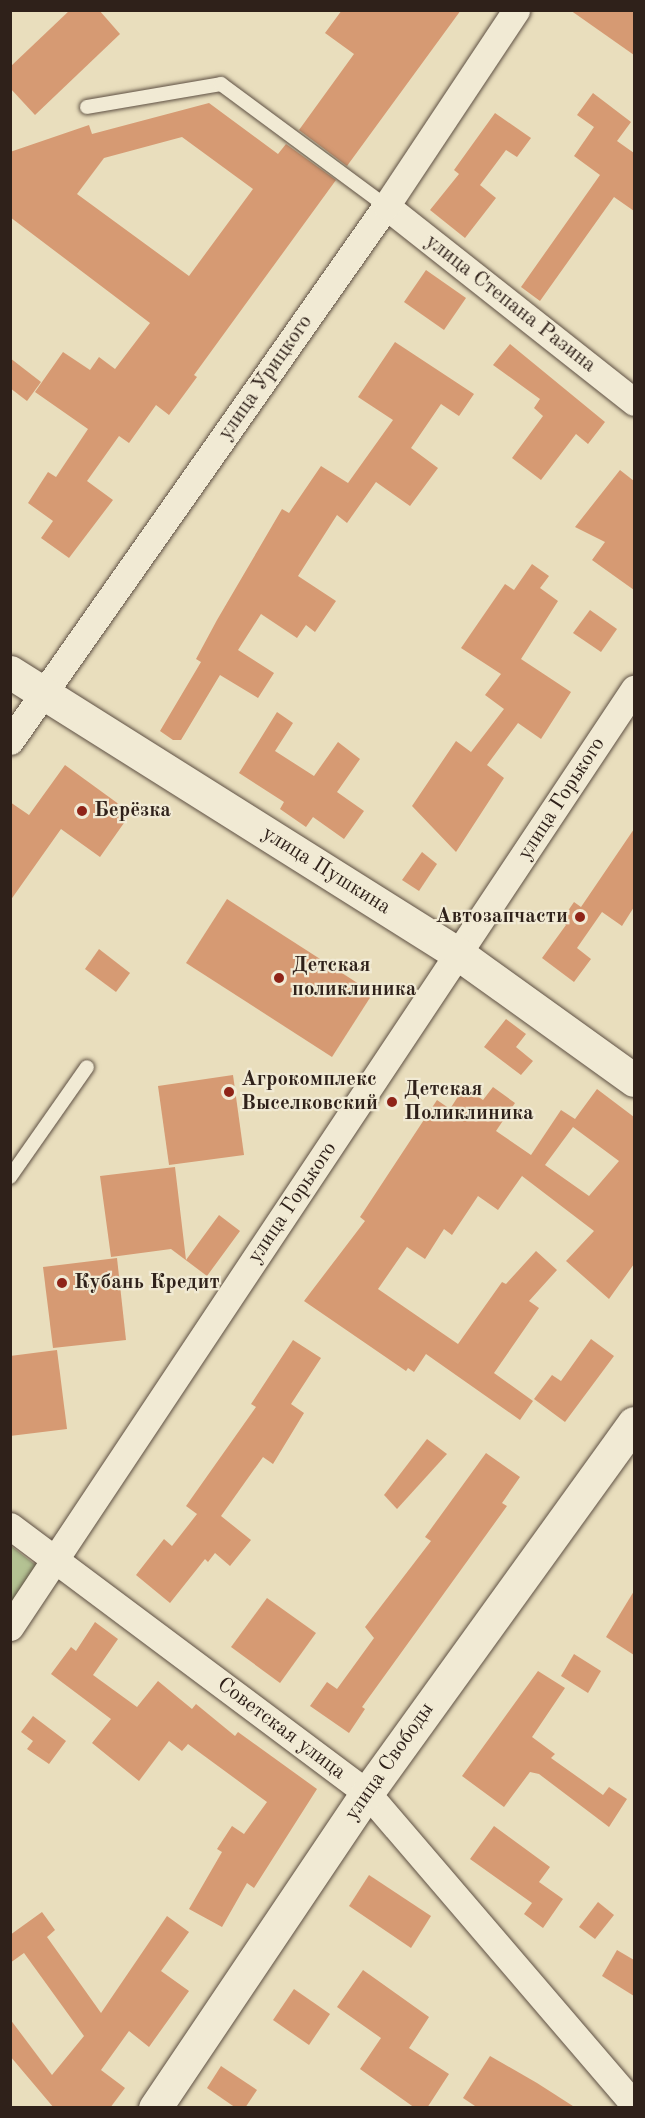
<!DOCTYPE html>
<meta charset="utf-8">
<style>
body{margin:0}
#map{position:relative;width:645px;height:2118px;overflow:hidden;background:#e9debd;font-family:"Old Standard TT",serif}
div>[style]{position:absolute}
.green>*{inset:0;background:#b4c293}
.building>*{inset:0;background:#d69a73}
.roads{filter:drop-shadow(0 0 2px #5e5043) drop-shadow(0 0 2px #5e5043)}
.lane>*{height:14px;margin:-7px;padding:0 7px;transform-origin:7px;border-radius:7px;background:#f1ead4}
.street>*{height:27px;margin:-13.5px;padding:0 13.5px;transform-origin:13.5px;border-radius:13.5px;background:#f1ead4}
.secondary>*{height:33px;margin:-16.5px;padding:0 16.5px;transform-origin:16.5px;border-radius:16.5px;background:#f1ead4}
.dots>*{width:16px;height:16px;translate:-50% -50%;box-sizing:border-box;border:3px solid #f1ead4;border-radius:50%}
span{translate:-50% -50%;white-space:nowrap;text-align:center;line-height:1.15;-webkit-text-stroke:4.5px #f1ead4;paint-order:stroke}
.street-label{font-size:21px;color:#2f211a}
.poi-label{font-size:21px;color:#2f211a;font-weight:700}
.left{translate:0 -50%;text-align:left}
.right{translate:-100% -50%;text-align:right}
.frame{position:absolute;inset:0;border:12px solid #2f211a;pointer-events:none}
</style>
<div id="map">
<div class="green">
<div style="clip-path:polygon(11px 1546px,37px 1566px,11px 1608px)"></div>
</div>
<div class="building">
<div style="clip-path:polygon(70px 10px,99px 10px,120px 34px,35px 115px,10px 88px,10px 67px)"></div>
<div style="clip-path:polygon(342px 10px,461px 10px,347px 166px,299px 130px,354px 54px,325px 33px)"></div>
<div style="clip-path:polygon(570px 10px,634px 10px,634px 55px)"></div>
<div style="clip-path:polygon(593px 93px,631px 122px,617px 141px,634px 153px,634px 211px,614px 197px,540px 301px,521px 287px,600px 175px,574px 156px,594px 127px,577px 115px)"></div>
<div style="clip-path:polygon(evenodd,209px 103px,278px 154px,286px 144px,336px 180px,194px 375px,197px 377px,169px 415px,156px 405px,129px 443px,119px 436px,87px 481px,113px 500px,69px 558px,41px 538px,53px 521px,28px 503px,48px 472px,56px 477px,88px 429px,35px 392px,63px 352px,90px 370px,99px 357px,115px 369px,150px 323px,10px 217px,10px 152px,89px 125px,92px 134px,209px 103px,182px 137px,253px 189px,189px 276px,77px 194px,104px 158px,182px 137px)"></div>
<div style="clip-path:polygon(495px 113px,531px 138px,517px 157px,506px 150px,480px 185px,496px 198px,465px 238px,430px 210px,459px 174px,454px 170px)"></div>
<div style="clip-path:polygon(426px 270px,466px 298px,444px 330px,404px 302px)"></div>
<div style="clip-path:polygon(395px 342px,474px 394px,459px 416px,441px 404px,411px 448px,438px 468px,410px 506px,376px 482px,347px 523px,337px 515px,298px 576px,336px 601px,315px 632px,306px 625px,297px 638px,261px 614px,238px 650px,274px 673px,258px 698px,220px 675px,181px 740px,173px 740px,160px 731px,201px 662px,196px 659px,217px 620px,282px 509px,289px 513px,321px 466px,348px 483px,393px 420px,358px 397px)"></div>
<div style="clip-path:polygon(510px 344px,605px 422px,588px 444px,576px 434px,541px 480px,512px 458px,543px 416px,534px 408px,540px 399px,493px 365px)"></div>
<div style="clip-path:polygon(10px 358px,41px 382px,27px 401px,10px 388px)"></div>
<div style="clip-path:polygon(620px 470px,634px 481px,634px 590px,592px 560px,605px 542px,575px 527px)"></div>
<div style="clip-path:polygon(532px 564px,549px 576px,540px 588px,558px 601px,521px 659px,571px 692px,541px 739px,518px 723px,487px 765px,504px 778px,456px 852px,412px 806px,456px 741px,471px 752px,504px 709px,485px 695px,501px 674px,461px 648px,505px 584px,514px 590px)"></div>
<div style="clip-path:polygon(590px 610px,617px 629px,601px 652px,573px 633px)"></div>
<div style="clip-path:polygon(277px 712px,293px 723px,275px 751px,314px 776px,338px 742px,360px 759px,337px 792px,364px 811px,344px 839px,313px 817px,306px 827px,280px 809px,284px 802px,239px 773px)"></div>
<div style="clip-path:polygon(65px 765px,131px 813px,100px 857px,61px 829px,10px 901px,10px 802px,29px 815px)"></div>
<div style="clip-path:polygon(634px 829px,634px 907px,622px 926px,602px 912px,577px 948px,591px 959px,574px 982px,542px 958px,566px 925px,561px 921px,574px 902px,581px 907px)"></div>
<div style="clip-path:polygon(422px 852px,437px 864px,419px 891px,402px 880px)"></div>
<div style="clip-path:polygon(227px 899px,373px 993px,332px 1057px,186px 963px)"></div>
<div style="clip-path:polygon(99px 949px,130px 973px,116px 992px,85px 969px)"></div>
<div style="clip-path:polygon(506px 1019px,526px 1034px,516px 1047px,533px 1061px,521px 1075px,484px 1047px)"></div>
<div style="clip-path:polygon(233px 1075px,244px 1155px,169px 1165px,158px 1086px)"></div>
<div style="clip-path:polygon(evenodd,464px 1087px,483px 1100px,493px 1087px,515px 1103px,496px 1131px,531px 1155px,561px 1110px,575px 1119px,597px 1089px,634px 1117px,634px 1264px,609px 1299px,566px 1261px,594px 1231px,522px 1176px,498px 1210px,478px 1196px,452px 1235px,444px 1229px,425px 1259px,407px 1247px,378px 1289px,458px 1344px,502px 1282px,506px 1284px,536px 1251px,557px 1270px,529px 1301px,539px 1308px,494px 1373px,533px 1401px,520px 1420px,426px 1354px,414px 1372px,408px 1368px,406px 1371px,304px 1301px,365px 1221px,360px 1217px,437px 1100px,450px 1109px,464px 1087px,573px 1127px,619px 1161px,589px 1196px,545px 1165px,573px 1127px)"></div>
<div style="clip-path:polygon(175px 1167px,186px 1260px,219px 1215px,240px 1231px,207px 1276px,171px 1249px,111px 1257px,100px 1176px)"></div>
<div style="clip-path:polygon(117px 1258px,126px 1340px,53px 1348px,43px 1267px)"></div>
<div style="clip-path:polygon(591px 1339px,614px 1356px,565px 1422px,534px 1399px,552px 1375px,561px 1381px)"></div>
<div style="clip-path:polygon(293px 1340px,321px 1358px,291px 1404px,304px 1413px,273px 1464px,263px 1457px,221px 1516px,251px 1540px,230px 1566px,215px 1553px,208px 1562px,205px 1559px,170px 1603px,136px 1575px,164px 1539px,172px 1546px,197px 1514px,186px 1506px,256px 1407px,251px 1404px)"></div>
<div style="clip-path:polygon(57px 1350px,67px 1429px,10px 1436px,10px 1356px)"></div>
<div style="clip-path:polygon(427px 1439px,447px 1454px,397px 1509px,384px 1495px)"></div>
<div style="clip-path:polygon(486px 1453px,520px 1477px,502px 1503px,507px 1506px,362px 1707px,365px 1709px,349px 1733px,310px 1706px,327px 1682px,337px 1689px,374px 1638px,365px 1627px,431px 1541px,425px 1537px)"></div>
<div style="clip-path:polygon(634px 1591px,634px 1655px,606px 1637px)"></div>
<div style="clip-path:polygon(267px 1598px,316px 1633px,280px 1683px,231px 1647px)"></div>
<div style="clip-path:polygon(95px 1622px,118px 1639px,93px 1675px,137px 1707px,158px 1681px,192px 1709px,196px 1704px,235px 1736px,238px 1732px,317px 1789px,254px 1888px,247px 1883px,222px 1927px,189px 1909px,222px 1852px,217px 1849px,232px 1826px,244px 1834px,267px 1802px,188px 1744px,182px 1751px,169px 1741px,139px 1781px,92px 1743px,111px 1719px,51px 1674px,71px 1647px,76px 1651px)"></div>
<div style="clip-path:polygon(574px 1654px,601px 1671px,588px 1693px,561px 1676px)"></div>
<div style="clip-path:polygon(538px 1671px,565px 1688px,532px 1737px,555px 1754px,551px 1758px,603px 1795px,609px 1787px,627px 1799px,609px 1827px,539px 1774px,530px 1772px,504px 1807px,462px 1776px)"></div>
<div style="clip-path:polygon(33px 1716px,66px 1741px,49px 1764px,27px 1749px,33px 1741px,21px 1732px)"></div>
<div style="clip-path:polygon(494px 1826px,550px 1867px,539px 1882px,563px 1899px,543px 1928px,524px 1914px,532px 1903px,470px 1859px)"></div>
<div style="clip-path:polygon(369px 1875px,431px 1916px,411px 1948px,349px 1906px)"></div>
<div style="clip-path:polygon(598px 1902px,614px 1915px,595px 1939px,579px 1927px)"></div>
<div style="clip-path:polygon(42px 1912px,55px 1930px,47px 1937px,101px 2013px,167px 1916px,189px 1932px,161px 1971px,189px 1991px,149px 2047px,129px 2031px,101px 2070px,125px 2088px,110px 2108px,54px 2108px,10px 2056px,10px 2019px,52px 2075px,84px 2036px,24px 1953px,10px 1963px,10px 1935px)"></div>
<div style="clip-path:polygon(617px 1950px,634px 1960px,634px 1996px,602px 1976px)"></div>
<div style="clip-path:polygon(363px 1970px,429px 2017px,409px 2048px,449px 2074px,427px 2108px,415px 2108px,360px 2069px,381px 2038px,337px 2007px)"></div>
<div style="clip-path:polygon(294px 1989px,330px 2014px,309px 2045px,273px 2020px)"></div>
<div style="clip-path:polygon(490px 2056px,537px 2083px,576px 2108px,478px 2108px,463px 2098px)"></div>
<div style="clip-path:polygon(221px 2066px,257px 2090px,245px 2108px,236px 2108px,207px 2088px)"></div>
</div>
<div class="roads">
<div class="lane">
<div style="left:87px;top:107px;width:136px;rotate:-9.7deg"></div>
<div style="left:221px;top:84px;width:205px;rotate:36.5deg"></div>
<div style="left:10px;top:1177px;width:134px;rotate:-55deg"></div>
</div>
<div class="street">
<div style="left:386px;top:206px;width:316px;rotate:38.3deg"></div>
<div style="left:10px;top:741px;width:654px;rotate:-54.9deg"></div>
<div style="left:386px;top:206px;width:235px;rotate:-56.4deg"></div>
<div style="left:10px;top:1526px;width:446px;rotate:36.8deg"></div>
<div style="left:367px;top:1793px;width:411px;rotate:49.4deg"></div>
<div style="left:10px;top:1627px;width:1127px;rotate:-56.37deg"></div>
</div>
<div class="secondary">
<div style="left:10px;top:672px;width:532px;rotate:32.17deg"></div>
<div style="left:460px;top:955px;width:214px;rotate:35.7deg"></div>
<div style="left:155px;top:2108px;width:380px;rotate:-56.1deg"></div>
<div style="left:367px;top:1793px;width:456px;rotate:-54.2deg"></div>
</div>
</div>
<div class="dots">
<div style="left:82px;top:811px;background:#8f2418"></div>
<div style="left:580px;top:917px;background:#8f2418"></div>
<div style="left:279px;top:978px;background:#8f2418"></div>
<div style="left:229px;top:1092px;background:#8f2418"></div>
<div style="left:392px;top:1102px;background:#8f2418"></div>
<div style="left:62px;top:1283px;background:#8f2418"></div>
</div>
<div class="street-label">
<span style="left:510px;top:304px;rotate:38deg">улица Степана Разина</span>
<span style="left:266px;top:378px;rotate:-55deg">улица Урицкого</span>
<span style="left:562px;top:799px;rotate:-57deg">улица Горького</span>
<span style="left:326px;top:871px;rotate:32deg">улица Пушкина</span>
<span style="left:293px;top:1203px;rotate:-56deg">улица Горького</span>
<span style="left:281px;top:1729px;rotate:37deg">Советская улица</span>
<span style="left:390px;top:1762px;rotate:-55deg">улица Свободы</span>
</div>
<div class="poi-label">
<span class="left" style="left:94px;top:811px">Берёзка</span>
<span class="right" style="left:568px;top:917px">Автозапчасти</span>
<span class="left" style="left:292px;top:978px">Детская<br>поликлиника</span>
<span class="left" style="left:241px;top:1092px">Агрокомплекс<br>Выселковский</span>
<span class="left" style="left:404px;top:1102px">Детская<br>Поликлиника</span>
<span class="left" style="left:74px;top:1283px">Кубань Кредит</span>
</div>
<div class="frame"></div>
</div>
